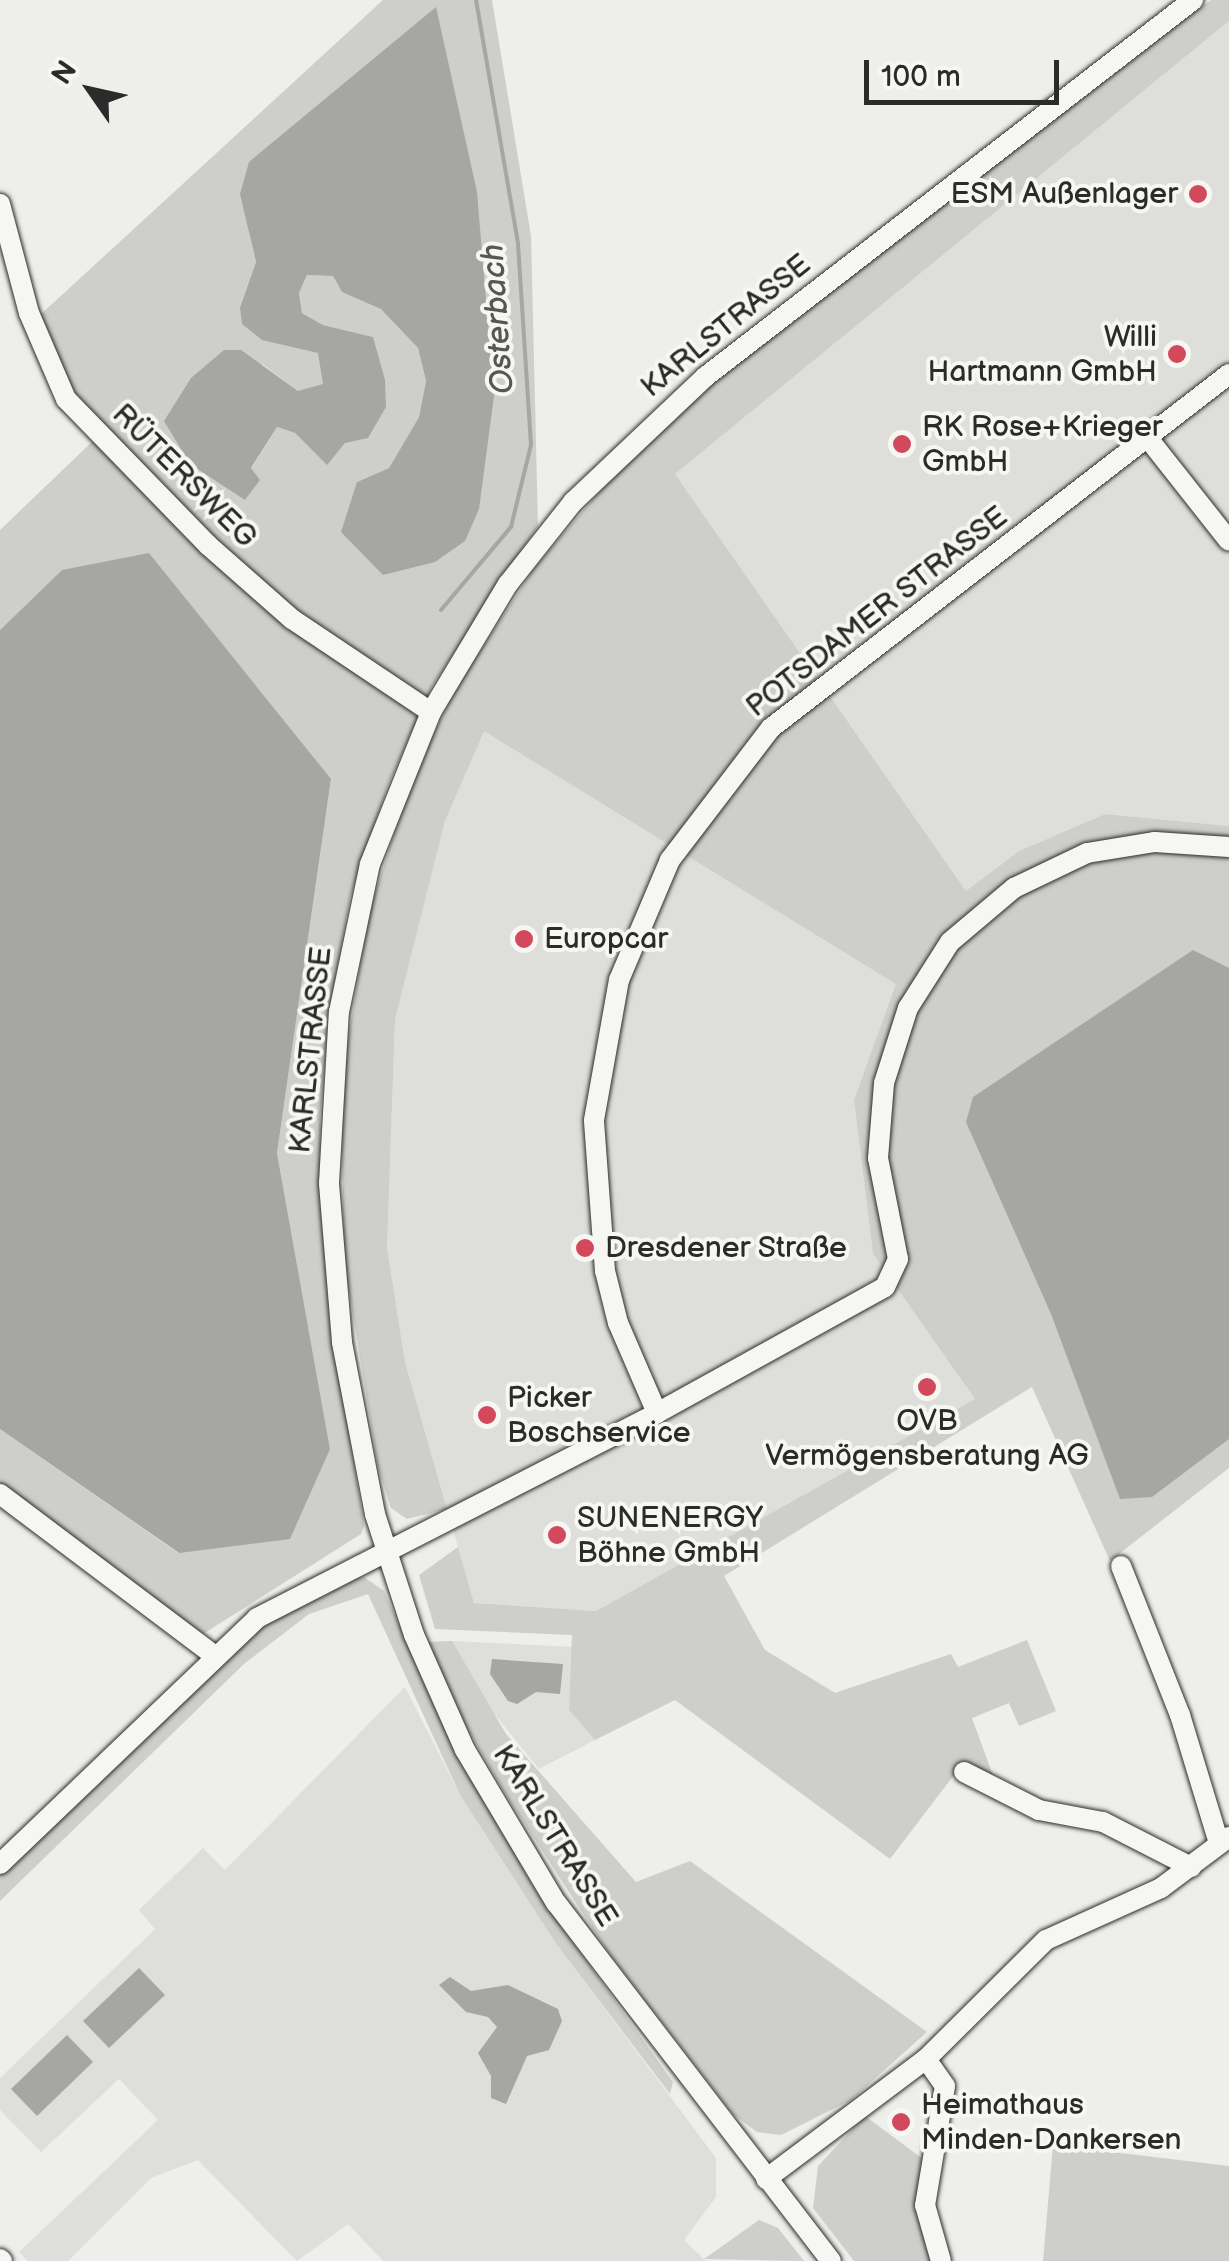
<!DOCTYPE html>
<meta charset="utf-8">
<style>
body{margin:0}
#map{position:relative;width:1229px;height:2261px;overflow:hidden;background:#eeeeea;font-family:"Balsamiq Sans",sans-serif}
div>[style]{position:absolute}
.built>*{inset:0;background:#dededb}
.green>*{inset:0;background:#cececa}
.water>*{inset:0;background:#a6a6a3}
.stream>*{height:4px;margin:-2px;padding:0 2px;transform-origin:2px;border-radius:2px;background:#a6a6a3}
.roads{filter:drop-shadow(0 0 2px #2b2b2b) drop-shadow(0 0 2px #2b2b2b)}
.minor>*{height:20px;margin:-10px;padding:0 10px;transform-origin:10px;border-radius:10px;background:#f6f6f2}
.dots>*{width:28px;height:28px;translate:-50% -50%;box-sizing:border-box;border:5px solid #f6f6f2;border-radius:50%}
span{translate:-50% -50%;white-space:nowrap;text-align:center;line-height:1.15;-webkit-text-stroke:8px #f6f6f2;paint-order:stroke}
.poi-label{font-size:30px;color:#2b2b2b}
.right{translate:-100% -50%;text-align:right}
.left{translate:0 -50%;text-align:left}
.street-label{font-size:30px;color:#2b2b2b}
.water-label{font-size:32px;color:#565655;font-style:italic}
.north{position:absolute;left:40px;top:40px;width:100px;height:100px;-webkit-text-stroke:8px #f6f6f2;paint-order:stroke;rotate:304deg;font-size:28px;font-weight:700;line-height:40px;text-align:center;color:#2b2b2b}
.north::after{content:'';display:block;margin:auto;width:35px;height:45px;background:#2b2b2b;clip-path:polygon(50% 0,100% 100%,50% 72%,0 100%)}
.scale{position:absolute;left:864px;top:60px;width:195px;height:45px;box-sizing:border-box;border:5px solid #2b2b2b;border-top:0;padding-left:12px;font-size:30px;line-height:35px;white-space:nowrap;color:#2b2b2b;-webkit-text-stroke:8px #f6f6f2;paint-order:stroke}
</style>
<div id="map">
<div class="built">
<div style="clip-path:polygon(1229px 21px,1229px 826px,1105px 814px,1019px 851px,966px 891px,675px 474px)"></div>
<div style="clip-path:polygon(483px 730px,897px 984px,854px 1100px,873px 1254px,975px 1399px,596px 1611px,474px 1603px,405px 1362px,387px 1247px,395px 1020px,445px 821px)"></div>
<div style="clip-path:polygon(452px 1641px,575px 1647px,569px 1710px,595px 1740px,539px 1769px,475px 1690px)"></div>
<div style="clip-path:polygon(405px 1687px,460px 1795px,557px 1945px,716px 2158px,716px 2197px,684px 2240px,706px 2261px,383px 2261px,348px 2224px,297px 2261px,198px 2160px,151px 2178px,68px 2261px,28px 2261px,19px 2252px,158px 2120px,119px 2079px,41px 2152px,0 2110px,0 2078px,155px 1929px,139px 1910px,203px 1848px,225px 1870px)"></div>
</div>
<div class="green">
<div style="clip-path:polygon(evenodd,383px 0,492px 0,531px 236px,538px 526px,432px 686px,388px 785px,350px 897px,330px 1008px,320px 1117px,321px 1204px,334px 1341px,364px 1526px,361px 1534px,203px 1634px,0 1487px,0 1429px,178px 1553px,330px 1449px,277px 1153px,331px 779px,62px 570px,0 630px,0 530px,96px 438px,39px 316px,383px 0,477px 192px,383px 575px,357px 482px,389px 468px,419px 417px,426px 381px,418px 348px,381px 308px,342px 292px,333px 276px,307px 275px,299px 293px,302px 313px,323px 325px,372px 337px,345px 443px,327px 464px,295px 433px,277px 427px,251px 469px,262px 364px,298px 391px,310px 392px,323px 384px,324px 367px,319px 353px,240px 306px,256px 262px,249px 233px,477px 192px)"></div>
<div style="clip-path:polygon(1211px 0,1229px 0,1229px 21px,675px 474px,966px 891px,1019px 851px,1105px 814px,1229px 826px,1229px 1468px,1110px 1561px,1032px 1387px,724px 1576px,765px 1650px,835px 1693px,951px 1654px,958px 1667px,1027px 1640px,1056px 1711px,1019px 1726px,1009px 1703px,972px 1718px,999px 1792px,957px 1771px,890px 1859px,675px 1700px,595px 1740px,569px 1710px,572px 1635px,435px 1629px,419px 1575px,458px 1547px,474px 1603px,596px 1611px,975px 1399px,873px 1254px,854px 1100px,896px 984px,484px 731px,445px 821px,395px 1020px,387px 1247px,405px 1362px,447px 1509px,407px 1519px,391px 1508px,378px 1467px,344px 1259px,341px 1083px,369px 912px,413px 776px,455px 690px,533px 570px,627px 459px,716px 379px)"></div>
<div style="clip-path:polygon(364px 1577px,384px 1591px,458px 1756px,537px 1892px,673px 2082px,670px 2094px,557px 1945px,460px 1795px,368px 1594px,309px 1614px,244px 1664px,0 1901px,0 1872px,270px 1617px,338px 1582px)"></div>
<div style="clip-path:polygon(452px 1641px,506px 1734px,636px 1882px,690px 1861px,927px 2032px,851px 2100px,781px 2135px,757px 2132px,733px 2114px,606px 1949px,506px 1795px,465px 1724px,429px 1642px)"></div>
<div style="clip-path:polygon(865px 2116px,927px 2162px,938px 2261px,854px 2261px,813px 2208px,818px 2166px)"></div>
<div style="clip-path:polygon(1053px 2145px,1229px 2166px,1229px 2261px,1043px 2261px)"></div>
<div style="clip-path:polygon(759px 2220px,778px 2228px,804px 2261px,704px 2259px)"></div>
</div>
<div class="water">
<div style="clip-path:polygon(436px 7px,477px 192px,494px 396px,479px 509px,465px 541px,435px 562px,383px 575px,341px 532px,357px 482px,389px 468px,419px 417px,426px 381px,418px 348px,381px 309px,342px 292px,333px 276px,307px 275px,299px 293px,302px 313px,323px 325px,373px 337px,385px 380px,386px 407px,368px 438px,345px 443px,327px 465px,295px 433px,277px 427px,251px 468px,260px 480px,245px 500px,190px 464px,164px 421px,191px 378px,224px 350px,241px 350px,298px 391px,323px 384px,318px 353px,262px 340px,242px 324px,240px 307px,256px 262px,240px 194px,249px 162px)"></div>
<div style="clip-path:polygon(149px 553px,331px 779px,277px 1153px,330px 1449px,290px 1539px,179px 1553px,0 1429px,0 630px,62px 570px)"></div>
<div style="clip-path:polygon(1193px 950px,1229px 968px,1229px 1439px,1152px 1497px,1120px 1499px,1051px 1314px,966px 1122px,973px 1097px)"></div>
<div style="clip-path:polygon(492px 1659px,563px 1664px,560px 1694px,536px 1692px,517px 1704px,508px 1701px,490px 1674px)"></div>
<div style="clip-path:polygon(139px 1968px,165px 1995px,109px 2048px,83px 2021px)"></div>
<div style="clip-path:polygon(450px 1977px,471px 1991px,508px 1985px,558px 2009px,562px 2021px,549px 2050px,527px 2056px,506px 2104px,491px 2098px,491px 2076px,478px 2053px,497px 2027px,488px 2017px,466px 2012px,439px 1985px)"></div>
<div style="clip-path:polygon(67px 2035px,93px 2062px,37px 2116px,11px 2089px)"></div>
</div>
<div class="stream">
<div style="left:441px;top:610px;width:109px;rotate:-49.9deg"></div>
<div style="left:511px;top:527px;width:84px;rotate:-76.3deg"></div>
<div style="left:531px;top:445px;width:202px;rotate:-93.7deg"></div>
<div style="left:518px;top:243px;width:247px;rotate:-99.8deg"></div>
</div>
<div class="roads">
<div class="minor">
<div style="left:0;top:204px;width:113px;rotate:75.1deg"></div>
<div style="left:29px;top:313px;width:94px;rotate:66.7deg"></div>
<div style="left:66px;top:399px;width:204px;rotate:45.8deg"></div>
<div style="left:208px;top:545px;width:112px;rotate:41.4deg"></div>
<div style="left:292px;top:619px;width:167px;rotate:33.8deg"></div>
<div style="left:1147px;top:437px;width:132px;rotate:51.7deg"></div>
<div style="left:657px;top:1413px;width:98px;rotate:-113.4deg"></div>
<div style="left:618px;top:1323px;width:54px;rotate:-104deg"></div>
<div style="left:605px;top:1271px;width:151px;rotate:-94.2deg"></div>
<div style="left:594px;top:1120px;width:142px;rotate:-79.9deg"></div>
<div style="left:619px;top:980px;width:130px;rotate:-67deg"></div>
<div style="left:670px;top:860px;width:166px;rotate:-52.6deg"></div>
<div style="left:771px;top:728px;width:579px;rotate:-37.7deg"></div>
<div style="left:0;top:1494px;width:268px;rotate:37deg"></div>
<div style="left:1121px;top:1566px;width:160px;rotate:68.4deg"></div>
<div style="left:1180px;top:1715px;width:131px;rotate:73.1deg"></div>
<div style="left:964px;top:1772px;width:84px;rotate:26.9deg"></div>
<div style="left:1039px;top:1810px;width:65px;rotate:10.6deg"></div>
<div style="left:1103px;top:1822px;width:99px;rotate:27.1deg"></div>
<div style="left:0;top:1864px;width:356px;rotate:-43.7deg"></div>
<div style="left:257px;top:1618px;width:449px;rotate:-27.1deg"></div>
<div style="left:657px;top:1413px;width:260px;rotate:-28.9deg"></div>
<div style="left:885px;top:1287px;width:31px;rotate:-65deg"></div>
<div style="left:898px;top:1259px;width:103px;rotate:-101.2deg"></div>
<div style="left:878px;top:1158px;width:75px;rotate:-85.4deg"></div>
<div style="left:884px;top:1083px;width:79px;rotate:-72.3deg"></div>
<div style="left:908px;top:1008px;width:78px;rotate:-57.5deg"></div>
<div style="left:950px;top:942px;width:84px;rotate:-40.2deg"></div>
<div style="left:1014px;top:888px;width:81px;rotate:-25.6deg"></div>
<div style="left:1087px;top:853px;width:69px;rotate:-9.2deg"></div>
<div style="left:1155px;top:842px;width:74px;rotate:3.9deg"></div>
<div style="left:926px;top:2059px;width:33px;rotate:55deg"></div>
<div style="left:945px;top:2086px;width:121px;rotate:99.5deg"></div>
<div style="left:925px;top:2205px;width:58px;rotate:74.1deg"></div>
<div style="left:766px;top:2179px;width:200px;rotate:-36.9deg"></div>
<div style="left:926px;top:2059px;width:169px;rotate:-44.8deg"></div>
<div style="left:1046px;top:1940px;width:126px;rotate:-24.3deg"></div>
<div style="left:1161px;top:1888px;width:85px;rotate:-36.9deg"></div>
<div style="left:0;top:2259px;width:3px;rotate:45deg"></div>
<div style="left:831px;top:2261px;width:451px;rotate:-127.5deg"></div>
<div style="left:556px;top:1903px;width:178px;rotate:-120.7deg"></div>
<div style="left:465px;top:1750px;width:126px;rotate:-113.9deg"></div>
<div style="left:414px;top:1635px;width:127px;rotate:-107.9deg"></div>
<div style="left:375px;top:1514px;width:175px;rotate:-100.9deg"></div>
<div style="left:342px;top:1342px;width:160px;rotate:-94.7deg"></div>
<div style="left:329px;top:1183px;width:171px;rotate:-86.7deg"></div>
<div style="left:339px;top:1012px;width:151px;rotate:-78.2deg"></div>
<div style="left:370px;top:864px;width:164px;rotate:-68.1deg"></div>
<div style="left:431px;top:712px;width:149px;rotate:-59deg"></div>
<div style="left:508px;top:584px;width:105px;rotate:-51.6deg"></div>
<div style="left:573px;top:502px;width:182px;rotate:-43.4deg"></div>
<div style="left:705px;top:377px;width:617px;rotate:-37.69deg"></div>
</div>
</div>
<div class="dots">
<div style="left:1198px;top:194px;background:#d1495b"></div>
<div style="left:1177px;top:354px;background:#d1495b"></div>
<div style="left:902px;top:444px;background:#d1495b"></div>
<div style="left:524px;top:939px;background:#d1495b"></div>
<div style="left:585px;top:1248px;background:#d1495b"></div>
<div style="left:927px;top:1387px;background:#d1495b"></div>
<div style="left:487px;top:1415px;background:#d1495b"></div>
<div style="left:557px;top:1535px;background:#d1495b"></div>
<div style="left:901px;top:2122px;background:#d1495b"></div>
</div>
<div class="poi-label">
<span class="right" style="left:1178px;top:194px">ESM Außenlager</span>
<span class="right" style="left:1157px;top:354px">Willi<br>Hartmann GmbH</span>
<span class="left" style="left:922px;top:444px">RK Rose+Krieger<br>GmbH</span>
<span class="left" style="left:544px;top:939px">Europcar</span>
<span class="left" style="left:605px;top:1248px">Dresdener Straße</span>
<span class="left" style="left:507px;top:1415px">Picker<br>Boschservice</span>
<span style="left:927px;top:1438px">OVB<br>Vermögensberatung AG</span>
<span class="left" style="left:577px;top:1535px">SUNENERGY<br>Böhne GmbH</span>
<span class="left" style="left:921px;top:2122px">Heimathaus<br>Minden-Dankersen</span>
</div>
<div class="street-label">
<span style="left:726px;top:326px;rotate:-39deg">KARLSTRASSE</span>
<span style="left:184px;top:476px;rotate:45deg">RÜTERSWEG</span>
<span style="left:877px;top:612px;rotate:-38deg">POTSDAMER STRASSE</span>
<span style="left:311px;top:1050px;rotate:-84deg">KARLSTRASSE</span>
<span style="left:555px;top:1836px;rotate:58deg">KARLSTRASSE</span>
</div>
<div class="water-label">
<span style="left:499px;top:319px;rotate:-94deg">Osterbach</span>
</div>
<div class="north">N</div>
<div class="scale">100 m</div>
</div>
